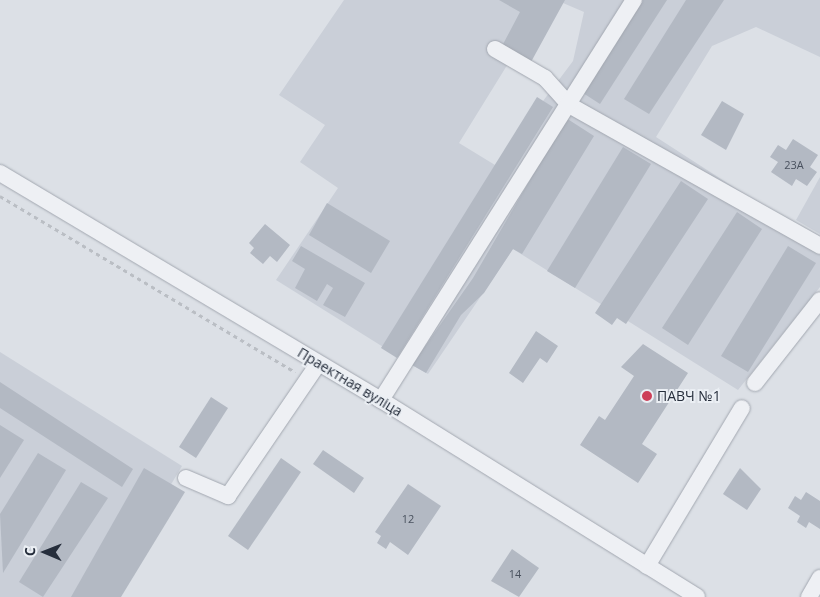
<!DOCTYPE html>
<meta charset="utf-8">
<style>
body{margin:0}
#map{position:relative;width:820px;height:597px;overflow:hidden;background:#dce0e6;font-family:"Open Sans",sans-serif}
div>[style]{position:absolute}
.built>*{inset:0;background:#cacfd8}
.building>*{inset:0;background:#b3b9c3}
.path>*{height:2.5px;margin-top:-1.25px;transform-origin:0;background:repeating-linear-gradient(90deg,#babec4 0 4px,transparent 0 8px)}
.roads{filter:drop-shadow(0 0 1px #a2a7b0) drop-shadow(0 0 1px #a2a7b0)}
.minor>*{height:16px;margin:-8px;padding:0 8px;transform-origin:8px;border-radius:8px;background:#eef0f4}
.dots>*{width:14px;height:14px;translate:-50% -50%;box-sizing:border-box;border:2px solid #ebeff4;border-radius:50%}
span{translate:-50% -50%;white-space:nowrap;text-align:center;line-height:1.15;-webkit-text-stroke:4px #ebeff4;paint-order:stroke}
.number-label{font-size:11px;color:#49515e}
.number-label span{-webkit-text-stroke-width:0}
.street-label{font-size:14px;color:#262e3c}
.poi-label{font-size:14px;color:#262e3c}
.left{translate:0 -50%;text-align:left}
.north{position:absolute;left:20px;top:527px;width:50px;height:50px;-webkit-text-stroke:4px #ebeff4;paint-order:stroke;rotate:271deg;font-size:14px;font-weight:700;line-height:20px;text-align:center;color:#262e3c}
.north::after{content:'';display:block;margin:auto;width:18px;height:22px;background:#262e3c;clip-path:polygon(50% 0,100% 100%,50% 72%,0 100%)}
</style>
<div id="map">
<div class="built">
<div style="clip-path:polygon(evenodd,344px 0,820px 0,820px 57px,756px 27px,712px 46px,656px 137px,820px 243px,820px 287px,738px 390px,513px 249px,428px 374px,412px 365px,276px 280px,338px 188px,300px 162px,325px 125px,279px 95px,344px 0,563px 3px,584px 12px,573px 61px,495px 165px,459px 143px,511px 59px,563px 3px)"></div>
<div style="clip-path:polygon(820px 177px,820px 234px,796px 220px)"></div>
<div style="clip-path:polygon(0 352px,182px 466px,104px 597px,0 597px)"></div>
</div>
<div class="building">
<div style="clip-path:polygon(499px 0,565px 0,531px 62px,502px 46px,520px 12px)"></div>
<div style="clip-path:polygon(643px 0,667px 0,600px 104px,583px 93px)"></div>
<div style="clip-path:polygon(686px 0,724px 0,649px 114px,624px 99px)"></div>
<div style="clip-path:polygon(537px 97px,553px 107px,397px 358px,381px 348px)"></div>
<div style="clip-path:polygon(722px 101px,744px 114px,726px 150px,701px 135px)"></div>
<div style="clip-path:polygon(566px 118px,594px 136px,522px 254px,513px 249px,484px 293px,461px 315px,426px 373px,412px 365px,473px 278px)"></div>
<div style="clip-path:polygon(793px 139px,818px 155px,810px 167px,817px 172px,807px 186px,796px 179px,792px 186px,771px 172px,778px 162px,770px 157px,778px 145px,786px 150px)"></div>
<div style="clip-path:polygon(623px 147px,651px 164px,575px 288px,547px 271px)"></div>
<div style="clip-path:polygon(681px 181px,708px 199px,626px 324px,617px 318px,612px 325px,595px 313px)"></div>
<div style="clip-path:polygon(327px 203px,390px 241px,371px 273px,309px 235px)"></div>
<div style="clip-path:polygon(737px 212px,762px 229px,688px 345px,662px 328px)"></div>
<div style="clip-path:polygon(265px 224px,290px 245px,277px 262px,270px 256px,263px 264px,250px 253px,254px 248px,249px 243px)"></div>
<div style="clip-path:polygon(301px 246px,365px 283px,345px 317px,323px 305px,333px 288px,327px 284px,317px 301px,295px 288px,305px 269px,292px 261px)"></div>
<div style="clip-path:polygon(788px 246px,816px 263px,748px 372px,721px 356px)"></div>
<div style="clip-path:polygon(536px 331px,558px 346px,547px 363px,540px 358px,523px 383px,509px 373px)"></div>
<div style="clip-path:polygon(643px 344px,688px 373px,642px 444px,657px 454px,638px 483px,580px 445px,599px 416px,605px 420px,634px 376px,621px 367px)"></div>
<div style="clip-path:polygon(0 382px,133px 469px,122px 487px,0 408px)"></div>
<div style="clip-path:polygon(211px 397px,228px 408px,196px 458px,179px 447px)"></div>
<div style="clip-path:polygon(0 425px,24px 440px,0 478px)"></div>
<div style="clip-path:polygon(323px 450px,364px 478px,354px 493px,313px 464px)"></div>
<div style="clip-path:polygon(38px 453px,66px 470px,3px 573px,0 514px)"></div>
<div style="clip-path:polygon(281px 458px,301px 472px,248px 550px,228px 536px)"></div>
<div style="clip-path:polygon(144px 468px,185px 492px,121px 597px,71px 597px)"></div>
<div style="clip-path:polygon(740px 468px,761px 489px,747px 510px,723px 494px)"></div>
<div style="clip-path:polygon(81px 482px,108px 498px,43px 597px,19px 582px)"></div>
<div style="clip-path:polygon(408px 484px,441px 506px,408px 555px,390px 542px,386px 549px,377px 543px,381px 536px,375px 532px)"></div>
<div style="clip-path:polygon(806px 492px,820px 501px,820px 529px,809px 522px,806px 528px,797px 522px,800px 516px,788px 508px,795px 496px,801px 500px)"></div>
<div style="clip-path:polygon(512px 549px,539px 568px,519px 597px,491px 581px)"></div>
</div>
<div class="path">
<div style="left:0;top:196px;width:344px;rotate:30.8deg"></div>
</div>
<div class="roads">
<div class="minor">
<div style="left:495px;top:49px;width:58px;rotate:30.1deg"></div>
<div style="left:545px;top:78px;width:36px;rotate:48deg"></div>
<div style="left:569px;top:105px;width:288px;rotate:29.3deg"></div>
<div style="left:0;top:173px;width:443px;rotate:30.8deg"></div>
<div style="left:381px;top:400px;width:372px;rotate:31.9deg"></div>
<div style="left:755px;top:383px;width:105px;rotate:-51.9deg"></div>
<div style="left:381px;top:400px;width:473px;rotate:-57.7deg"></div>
<div style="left:186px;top:478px;width:46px;rotate:23.2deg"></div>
<div style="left:228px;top:496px;width:160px;rotate:-55.7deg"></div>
<div style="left:647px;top:566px;width:184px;rotate:-59deg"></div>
<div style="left:809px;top:597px;width:22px;rotate:-60deg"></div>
</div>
</div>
<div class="dots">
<div style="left:647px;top:396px;background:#cd3f58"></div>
</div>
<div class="number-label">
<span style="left:794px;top:165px">23А</span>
<span style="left:408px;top:519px">12</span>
<span style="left:515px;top:574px">14</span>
</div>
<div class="street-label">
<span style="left:350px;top:382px;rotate:31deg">Праектная вуліца</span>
</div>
<div class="poi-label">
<span class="left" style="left:657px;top:396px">ПАВЧ №1</span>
</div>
<div class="north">С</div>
</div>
